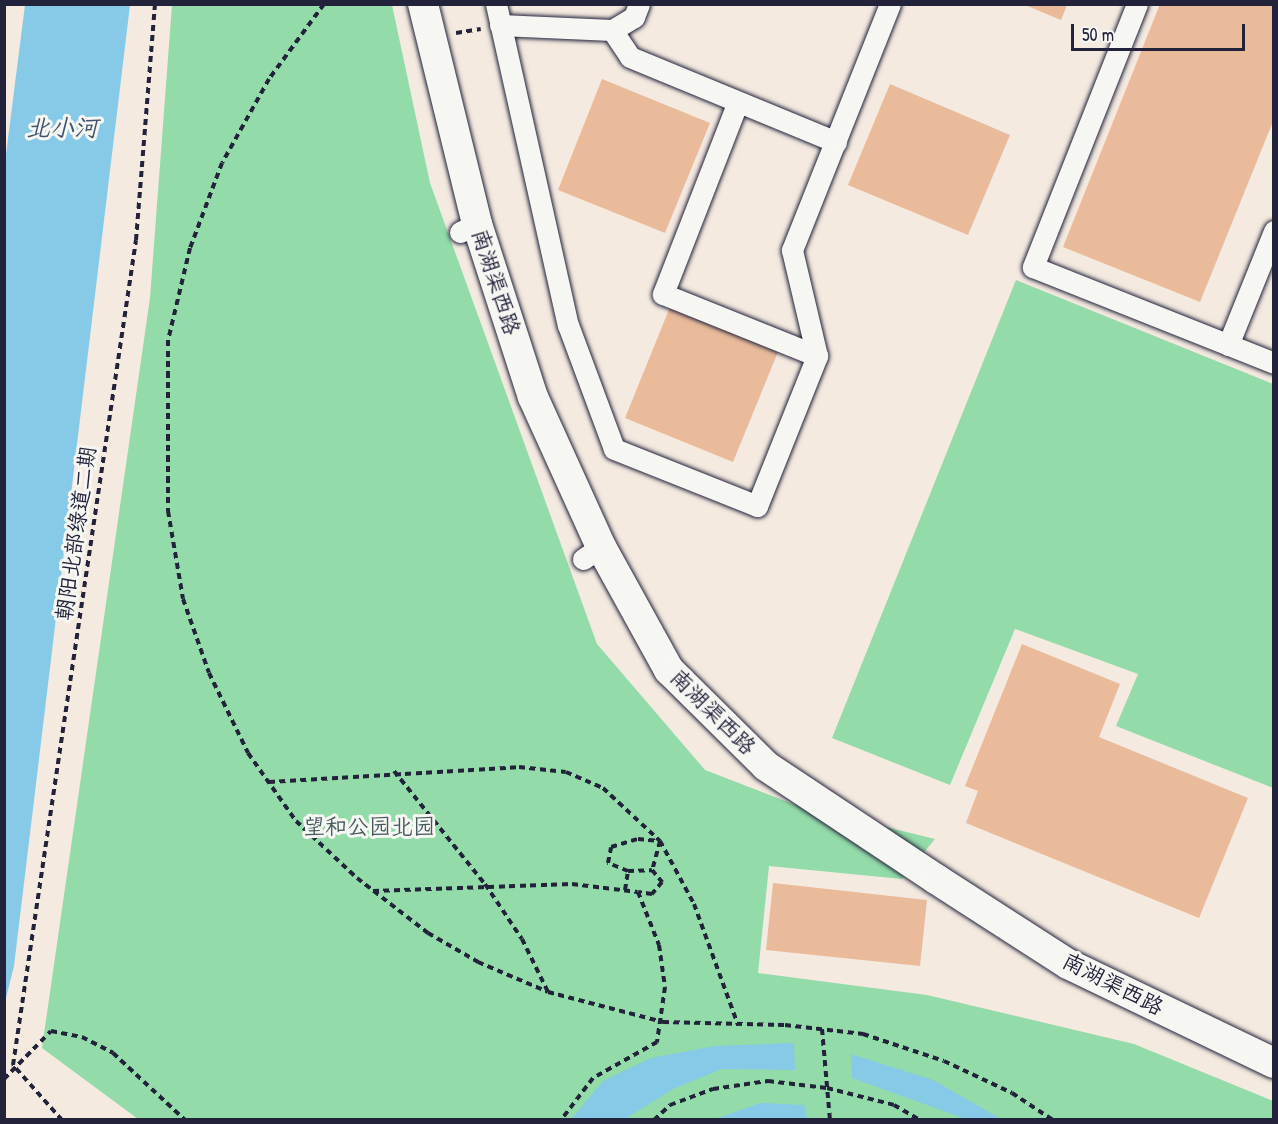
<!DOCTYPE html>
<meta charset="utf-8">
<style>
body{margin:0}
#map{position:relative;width:1278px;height:1124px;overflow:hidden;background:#f4eae0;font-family:"Patrick Hand","LXGW WenKai TC",sans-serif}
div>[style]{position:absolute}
.green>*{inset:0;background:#93dba9}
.water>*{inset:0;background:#86cae7}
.building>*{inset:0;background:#eabb9a}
.path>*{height:4px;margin-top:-2px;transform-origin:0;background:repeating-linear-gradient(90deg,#22223b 0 6px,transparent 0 10.5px)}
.roads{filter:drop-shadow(0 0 2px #22223b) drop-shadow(0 0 2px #22223b)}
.street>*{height:21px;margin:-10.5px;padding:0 10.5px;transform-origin:10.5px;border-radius:10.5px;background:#f6f6f2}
.secondary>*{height:30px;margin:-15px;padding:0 15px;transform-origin:15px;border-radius:15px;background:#f6f6f2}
span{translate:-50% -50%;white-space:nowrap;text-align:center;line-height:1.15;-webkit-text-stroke:6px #f6f6f2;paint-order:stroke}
.street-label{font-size:22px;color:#22223b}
.park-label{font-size:22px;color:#445a5c}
.water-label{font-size:24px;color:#40546f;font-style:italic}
.frame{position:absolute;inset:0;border:6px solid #22223b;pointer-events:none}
.scale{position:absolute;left:1071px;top:24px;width:174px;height:27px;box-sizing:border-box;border:3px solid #22223b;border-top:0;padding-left:8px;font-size:18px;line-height:21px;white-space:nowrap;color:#22223b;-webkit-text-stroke:4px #f6f6f2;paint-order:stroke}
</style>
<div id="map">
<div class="green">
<div style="clip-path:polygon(172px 5px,392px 5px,430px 183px,597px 644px,705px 770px,793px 804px,935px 839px,902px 879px,769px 866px,758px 973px,927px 995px,1134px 1044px,1273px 1101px,1273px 1119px,138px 1119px,42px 1048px,150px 298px)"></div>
<div style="clip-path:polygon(1016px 280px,1273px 384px,1273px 788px,1116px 726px,1138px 674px,1015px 629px,950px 785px,832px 738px)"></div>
</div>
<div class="water">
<div style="clip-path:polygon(25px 5px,130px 5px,14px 966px,5px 1002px,4px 170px)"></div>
<div style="clip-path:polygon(794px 1043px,795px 1070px,722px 1069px,673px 1089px,625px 1119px,571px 1119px,603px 1081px,651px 1058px,715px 1046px)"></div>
<div style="clip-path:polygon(851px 1054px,933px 1080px,1001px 1119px,966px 1119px,852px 1078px)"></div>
<div style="clip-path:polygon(760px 1103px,804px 1105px,807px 1119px,716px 1119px)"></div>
</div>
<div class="building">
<div style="clip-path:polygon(1160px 4px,1274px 4px,1274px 119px,1200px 302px,1063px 247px)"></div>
<div style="clip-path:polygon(1025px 5px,1067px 5px,1061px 20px)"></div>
<div style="clip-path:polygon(602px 79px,710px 123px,665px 233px,558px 190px)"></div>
<div style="clip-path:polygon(890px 84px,1010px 135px,968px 235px,848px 185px)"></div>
<div style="clip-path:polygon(670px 307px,778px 352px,733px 462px,625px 418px)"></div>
<div style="clip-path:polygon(1022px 644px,1120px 684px,1099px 737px,1248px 798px,1199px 918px,966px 823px,978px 791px,965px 786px)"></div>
<div style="clip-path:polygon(773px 883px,927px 900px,920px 966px,766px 950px)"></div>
</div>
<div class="path">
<div style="left:324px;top:4px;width:93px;rotate:126.3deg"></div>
<div style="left:269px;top:79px;width:96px;rotate:119.2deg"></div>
<div style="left:222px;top:163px;width:91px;rotate:110.6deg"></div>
<div style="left:190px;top:248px;width:95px;rotate:103.4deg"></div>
<div style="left:168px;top:340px;width:171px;rotate:90deg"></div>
<div style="left:168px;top:511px;width:89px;rotate:80.3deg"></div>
<div style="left:183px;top:599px;width:78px;rotate:70.6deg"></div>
<div style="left:209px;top:673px;width:89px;rotate:64deg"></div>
<div style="left:248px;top:753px;width:83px;rotate:54.8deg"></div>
<div style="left:296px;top:821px;width:83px;rotate:43.1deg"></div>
<div style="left:357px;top:878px;width:90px;rotate:37.8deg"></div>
<div style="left:428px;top:933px;width:58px;rotate:30.1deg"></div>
<div style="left:478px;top:962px;width:76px;rotate:23.2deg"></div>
<div style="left:548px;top:992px;width:119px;rotate:14.6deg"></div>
<div style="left:663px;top:1022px;width:122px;rotate:1.4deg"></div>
<div style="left:785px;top:1025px;width:79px;rotate:6.6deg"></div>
<div style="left:863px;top:1034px;width:85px;rotate:18.4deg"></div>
<div style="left:944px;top:1061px;width:75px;rotate:25.2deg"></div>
<div style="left:1012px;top:1093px;width:49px;rotate:33.4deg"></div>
<div style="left:456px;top:33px;width:25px;rotate:-9deg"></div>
<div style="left:394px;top:771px;width:145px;rotate:51.2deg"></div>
<div style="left:485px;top:884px;width:66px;rotate:56.1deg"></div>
<div style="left:522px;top:939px;width:59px;rotate:63.9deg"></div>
<div style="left:269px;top:782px;width:250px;rotate:-3.4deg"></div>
<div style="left:519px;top:767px;width:47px;rotate:6.1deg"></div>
<div style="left:566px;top:772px;width:40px;rotate:23.4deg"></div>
<div style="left:603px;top:788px;width:78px;rotate:42.9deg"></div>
<div style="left:660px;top:841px;width:72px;rotate:61.6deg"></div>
<div style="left:694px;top:904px;width:129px;rotate:70deg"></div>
<div style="left:628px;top:871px;width:22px;rotate:-158deg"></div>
<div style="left:608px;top:863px;width:16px;rotate:-79deg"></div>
<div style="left:611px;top:847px;width:28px;rotate:-17deg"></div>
<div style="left:638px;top:839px;width:22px;rotate:5deg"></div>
<div style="left:660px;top:841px;width:30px;rotate:105deg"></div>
<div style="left:625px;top:890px;width:19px;rotate:-81deg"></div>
<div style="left:628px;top:871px;width:24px;rotate:-2deg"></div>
<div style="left:652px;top:870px;width:16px;rotate:50deg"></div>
<div style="left:662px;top:882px;width:16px;rotate:130deg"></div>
<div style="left:652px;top:894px;width:14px;rotate:-172deg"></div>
<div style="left:373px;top:891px;width:199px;rotate:-2deg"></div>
<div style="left:572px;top:884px;width:66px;rotate:6.9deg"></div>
<div style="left:638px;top:892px;width:57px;rotate:68.4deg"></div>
<div style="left:659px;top:945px;width:42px;rotate:81.9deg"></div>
<div style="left:665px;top:987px;width:56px;rotate:98.3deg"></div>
<div style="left:657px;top:1042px;width:73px;rotate:150.6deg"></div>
<div style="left:593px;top:1078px;width:53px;rotate:127.3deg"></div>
<div style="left:822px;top:1029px;width:91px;rotate:85deg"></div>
<div style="left:4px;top:1079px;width:67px;rotate:-45.6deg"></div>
<div style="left:51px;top:1031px;width:32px;rotate:11deg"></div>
<div style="left:82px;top:1037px;width:35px;rotate:27deg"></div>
<div style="left:113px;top:1053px;width:98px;rotate:42.9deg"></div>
<div style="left:62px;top:1120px;width:74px;rotate:-131.7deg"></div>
<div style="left:13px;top:1065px;width:834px;rotate:-81.52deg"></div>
<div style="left:136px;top:240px;width:237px;rotate:-85.4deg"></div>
<div style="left:654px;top:1120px;width:22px;rotate:-43deg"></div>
<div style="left:670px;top:1105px;width:46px;rotate:-20.4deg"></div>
<div style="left:713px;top:1089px;width:56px;rotate:-8.3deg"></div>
<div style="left:768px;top:1081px;width:59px;rotate:6.8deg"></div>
<div style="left:827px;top:1088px;width:69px;rotate:14.2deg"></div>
<div style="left:894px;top:1105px;width:30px;rotate:30deg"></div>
</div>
<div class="roads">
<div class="street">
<div style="left:496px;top:4px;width:329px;rotate:77.4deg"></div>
<div style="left:568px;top:325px;width:132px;rotate:69.6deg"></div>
<div style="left:614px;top:449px;width:154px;rotate:21.7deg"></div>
<div style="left:757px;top:506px;width:162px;rotate:-68.2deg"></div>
<div style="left:817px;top:356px;width:109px;rotate:-103.3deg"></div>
<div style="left:792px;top:250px;width:265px;rotate:-68.3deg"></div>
<div style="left:639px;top:4px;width:14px;rotate:111deg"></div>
<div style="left:634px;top:17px;width:26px;rotate:149deg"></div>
<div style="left:612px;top:30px;width:32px;rotate:56deg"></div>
<div style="left:630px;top:57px;width:223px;rotate:22.4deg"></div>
<div style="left:1137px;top:4px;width:283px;rotate:111.6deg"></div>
<div style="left:1033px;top:267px;width:259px;rotate:21.7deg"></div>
<div style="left:500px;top:25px;width:112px;rotate:2.6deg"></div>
<div style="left:737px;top:104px;width:204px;rotate:111.3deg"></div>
<div style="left:663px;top:294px;width:166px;rotate:21.9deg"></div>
<div style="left:460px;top:232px;width:19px;rotate:-25deg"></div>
<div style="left:1228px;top:345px;width:123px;rotate:-68deg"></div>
<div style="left:583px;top:559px;width:22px;rotate:-34deg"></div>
</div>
<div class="secondary">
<div style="left:423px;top:4px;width:227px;rotate:76.2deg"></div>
<div style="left:477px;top:224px;width:182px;rotate:72.1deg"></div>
<div style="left:533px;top:397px;width:165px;rotate:65.6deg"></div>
<div style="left:601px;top:547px;width:141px;rotate:61.1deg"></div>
<div style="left:669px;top:670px;width:136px;rotate:44.7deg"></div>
<div style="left:766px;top:766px;width:204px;rotate:33.6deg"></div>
<div style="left:936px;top:879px;width:157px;rotate:32.8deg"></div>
<div style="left:1068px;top:964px;width:229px;rotate:25.7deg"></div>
</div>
</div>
<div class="street-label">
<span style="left:496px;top:282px;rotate:72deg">南湖渠西路</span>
<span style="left:76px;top:533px;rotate:-82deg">朝阳北部绿道二期</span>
<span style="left:713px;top:712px;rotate:45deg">南湖渠西路</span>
<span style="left:1113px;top:984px;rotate:27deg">南湖渠西路</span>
</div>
<div class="park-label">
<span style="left:369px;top:827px">望和公园北园</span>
</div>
<div class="water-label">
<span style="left:62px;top:128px">北小河</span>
</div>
<div class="frame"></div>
<div class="scale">50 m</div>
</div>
